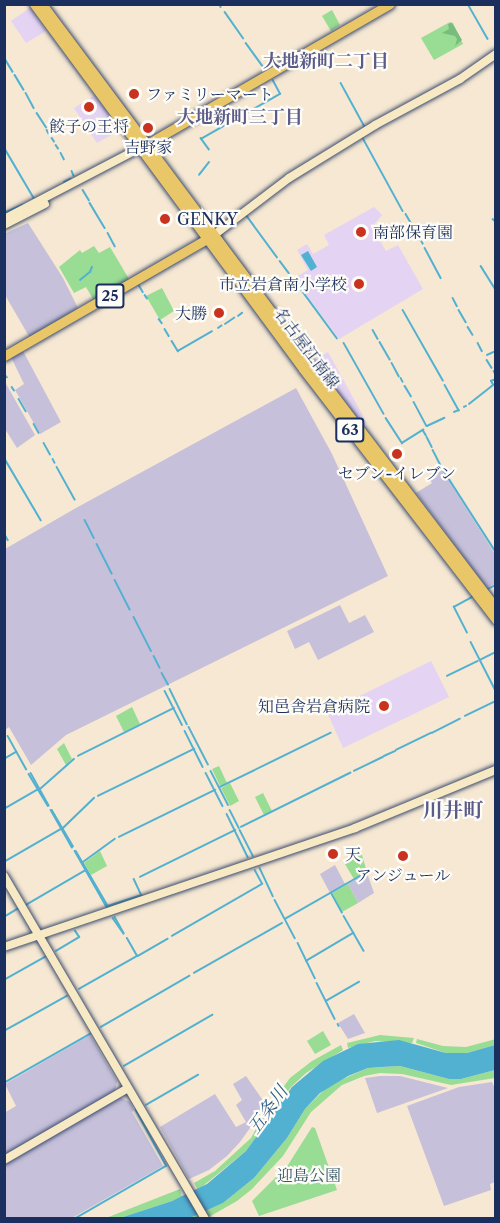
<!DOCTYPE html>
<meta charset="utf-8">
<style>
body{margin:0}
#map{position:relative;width:500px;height:1223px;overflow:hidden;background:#f6e8d2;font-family:"Libre Caslon Text","Noto Serif JP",serif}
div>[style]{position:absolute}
.built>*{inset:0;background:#e4d3f2}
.industrial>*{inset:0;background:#c6c0da}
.green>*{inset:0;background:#99dc93}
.forest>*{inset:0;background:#7abc7d}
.water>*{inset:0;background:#52b1d1}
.stream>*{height:1.5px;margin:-0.75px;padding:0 0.75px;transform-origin:0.75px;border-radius:0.75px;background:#52b1d1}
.roads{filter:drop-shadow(0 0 2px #3c4b6f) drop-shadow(0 0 2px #3c4b6f)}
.secondary>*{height:8px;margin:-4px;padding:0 4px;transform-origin:4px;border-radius:4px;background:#f6e9c3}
.primary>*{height:9px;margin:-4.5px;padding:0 4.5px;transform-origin:4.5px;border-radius:4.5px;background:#e9c769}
.dots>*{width:16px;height:16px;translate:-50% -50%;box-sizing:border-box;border:3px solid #fdfcf7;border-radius:50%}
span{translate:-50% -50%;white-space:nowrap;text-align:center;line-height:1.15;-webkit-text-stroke:4.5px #fdfcf7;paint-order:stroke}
.shield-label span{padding:2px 4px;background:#fdfcf7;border:2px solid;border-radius:4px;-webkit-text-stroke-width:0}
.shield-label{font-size:15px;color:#1b2f5e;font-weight:700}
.poi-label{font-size:16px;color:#1b2f5e}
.left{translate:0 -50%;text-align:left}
.right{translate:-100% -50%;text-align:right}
.street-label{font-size:16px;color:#1b2f5e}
.park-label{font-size:16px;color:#3a5a6b}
.neighbourhood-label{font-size:18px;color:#5b5b89;font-weight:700}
.water-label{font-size:18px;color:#2e5c86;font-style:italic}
.quarter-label{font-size:20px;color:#5b5b89;font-weight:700}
.frame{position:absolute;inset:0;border:6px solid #1b2f5e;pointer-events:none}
</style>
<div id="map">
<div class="built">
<div style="clip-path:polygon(30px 8px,46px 31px,26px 43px,11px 21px)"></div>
<div style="clip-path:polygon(95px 95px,120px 130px,97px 143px,74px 108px)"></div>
<div style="clip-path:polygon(374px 207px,382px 215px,372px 227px,386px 251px,398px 245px,423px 289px,339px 339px,294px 278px,308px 270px,297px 250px,307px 244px,313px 254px,329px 245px,324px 235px)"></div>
<div style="clip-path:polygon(328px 352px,367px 423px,363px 425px,315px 363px,316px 359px)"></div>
<div style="clip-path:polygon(431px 661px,449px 697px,343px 748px,327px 712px)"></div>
</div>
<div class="industrial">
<div style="clip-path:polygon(28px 223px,63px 278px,78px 308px,30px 338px,5px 295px,4px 234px)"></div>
<div style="clip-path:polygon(23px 351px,61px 422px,40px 434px,15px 390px,24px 384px,11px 357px)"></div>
<div style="clip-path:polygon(5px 382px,35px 435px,17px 448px,5px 429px)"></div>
<div style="clip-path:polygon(296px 388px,332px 454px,388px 576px,66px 735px,31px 765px,9px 727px,5px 730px,5px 549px,76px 508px)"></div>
<div style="clip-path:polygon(442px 470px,495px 554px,495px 584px,487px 588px,416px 493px,432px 483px,428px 477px)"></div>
<div style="clip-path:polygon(340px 605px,349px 623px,365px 615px,374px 632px,318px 660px,309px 642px,295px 649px,287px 631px)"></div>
<div style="clip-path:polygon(335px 865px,345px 884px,330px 893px,320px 874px)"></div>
<div style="clip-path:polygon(367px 873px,374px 893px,358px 903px,348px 884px)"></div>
<div style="clip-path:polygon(354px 1014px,365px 1033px,348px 1039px,338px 1023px)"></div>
<div style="clip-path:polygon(90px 1035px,117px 1081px,115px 1092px,5px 1155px,4px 1113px,16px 1106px,5px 1084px)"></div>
<div style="clip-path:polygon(246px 1076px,264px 1102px,260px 1114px,240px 1142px,227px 1156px,209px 1170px,189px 1179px,160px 1127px,215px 1094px,236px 1127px,246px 1122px,236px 1105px,242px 1100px,233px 1084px)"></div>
<div style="clip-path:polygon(380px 1076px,400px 1076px,448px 1088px,377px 1113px,365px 1078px)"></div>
<div style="clip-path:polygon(492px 1082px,496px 1091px,495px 1182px,490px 1184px,491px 1190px,444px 1206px,407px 1106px,459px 1087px)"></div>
<div style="clip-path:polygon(119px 1097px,130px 1102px,134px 1110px,132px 1112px,163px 1166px,72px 1218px,5px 1218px,4px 1163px)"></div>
</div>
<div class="green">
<div style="clip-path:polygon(332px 10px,340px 25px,331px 31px,322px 16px)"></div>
<div style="clip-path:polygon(450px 22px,453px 23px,463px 44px,434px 60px,421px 38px)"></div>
<div style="clip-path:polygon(94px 246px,99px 253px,110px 247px,129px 279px,94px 301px,86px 287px,74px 293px,59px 267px,80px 250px,82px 253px)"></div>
<div style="clip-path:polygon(162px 288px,174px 311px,160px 320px,146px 296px)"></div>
<div style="clip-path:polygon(132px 707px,140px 724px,124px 732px,116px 716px)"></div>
<div style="clip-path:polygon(64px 743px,72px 759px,66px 765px,57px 749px)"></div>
<div style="clip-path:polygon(219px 766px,227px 783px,220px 786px,212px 769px)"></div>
<div style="clip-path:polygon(230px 783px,239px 801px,230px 806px,221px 788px)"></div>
<div style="clip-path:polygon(263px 793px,272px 811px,264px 815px,255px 797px)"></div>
<div style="clip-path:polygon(100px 851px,107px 866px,91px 875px,84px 863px)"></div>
<div style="clip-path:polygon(361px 852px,367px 872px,354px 879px,343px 861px)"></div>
<div style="clip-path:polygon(348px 884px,358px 903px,342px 912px,332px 893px)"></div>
<div style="clip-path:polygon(323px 1031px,331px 1045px,315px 1054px,307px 1041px)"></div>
<div style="clip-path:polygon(380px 1035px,414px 1038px,412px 1043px,375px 1041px,348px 1048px,347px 1043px)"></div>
<div style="clip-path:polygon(417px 1039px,443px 1046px,466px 1047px,496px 1039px,495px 1045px,467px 1053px,446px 1053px,416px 1043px)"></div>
<div style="clip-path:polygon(341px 1045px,343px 1050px,306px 1073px,291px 1087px,246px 1151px,198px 1190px,194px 1183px,215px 1171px,251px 1138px,266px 1110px,290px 1078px,312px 1061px)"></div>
<div style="clip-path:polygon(400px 1066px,449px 1079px,461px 1079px,495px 1070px,495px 1078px,451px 1085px,402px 1074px,380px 1073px,364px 1076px,342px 1085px,311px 1112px,283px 1156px,252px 1189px,237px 1201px,207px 1218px,190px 1218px,223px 1203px,254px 1178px,287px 1138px,305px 1109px,329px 1085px,368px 1068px)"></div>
<div style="clip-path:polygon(312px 1127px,315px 1128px,337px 1190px,259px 1216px,252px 1201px,288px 1165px)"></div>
<div style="clip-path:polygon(180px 1189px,182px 1197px,172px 1201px,120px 1218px,106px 1218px)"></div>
</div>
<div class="forest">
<div style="clip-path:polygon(452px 23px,462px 40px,455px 46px,457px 39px,455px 36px,442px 33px,449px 29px,448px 24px)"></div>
</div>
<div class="water">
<div style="clip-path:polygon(308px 251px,317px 267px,311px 271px,301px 255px)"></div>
<div style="clip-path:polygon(399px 1040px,446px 1053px,467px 1053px,495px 1045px,495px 1070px,461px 1079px,449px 1079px,400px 1066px,382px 1067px,368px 1068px,348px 1076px,320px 1093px,305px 1109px,287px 1138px,254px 1178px,223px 1203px,190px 1218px,120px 1218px,172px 1201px,207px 1184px,246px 1151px,292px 1087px,323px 1061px,358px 1044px)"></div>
</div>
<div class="stream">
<div style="left:220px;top:4px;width:3px;rotate:72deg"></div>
<div style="left:468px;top:4px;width:40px;rotate:60.3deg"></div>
<div style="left:225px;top:12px;width:32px;rotate:55deg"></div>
<div style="left:246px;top:43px;width:31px;rotate:54deg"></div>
<div style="left:4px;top:57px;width:17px;rotate:59deg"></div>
<div style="left:15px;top:75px;width:17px;rotate:59deg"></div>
<div style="left:341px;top:83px;width:50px;rotate:61.4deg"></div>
<div style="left:26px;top:93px;width:17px;rotate:62deg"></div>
<div style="left:37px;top:113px;width:17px;rotate:57deg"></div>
<div style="left:47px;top:130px;width:4px;rotate:63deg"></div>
<div style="left:52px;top:138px;width:4px;rotate:56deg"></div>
<div style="left:363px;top:138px;width:83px;rotate:61.3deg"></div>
<div style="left:56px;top:145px;width:4px;rotate:56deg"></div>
<div style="left:4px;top:147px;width:59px;rotate:59.5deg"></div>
<div style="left:209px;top:150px;width:14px;rotate:-126deg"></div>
<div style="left:201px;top:139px;width:91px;rotate:-29.7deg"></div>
<div style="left:280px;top:94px;width:15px;rotate:-118deg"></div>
<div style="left:61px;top:153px;width:7px;rotate:63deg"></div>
<div style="left:72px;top:171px;width:5px;rotate:68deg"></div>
<div style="left:199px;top:175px;width:16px;rotate:-52deg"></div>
<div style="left:64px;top:182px;width:7px;rotate:-27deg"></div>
<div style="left:83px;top:190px;width:12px;rotate:59deg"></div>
<div style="left:90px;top:203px;width:29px;rotate:59deg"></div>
<div style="left:4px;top:213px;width:20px;rotate:-24deg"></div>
<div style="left:406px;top:214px;width:34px;rotate:60deg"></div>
<div style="left:247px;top:216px;width:51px;rotate:53.8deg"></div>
<div style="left:493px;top:219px;width:4px;rotate:45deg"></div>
<div style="left:108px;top:233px;width:15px;rotate:62deg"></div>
<div style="left:425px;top:248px;width:34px;rotate:62deg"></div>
<div style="left:280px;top:261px;width:15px;rotate:53deg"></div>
<div style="left:481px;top:266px;width:28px;rotate:58deg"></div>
<div style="left:294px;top:279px;width:4px;rotate:56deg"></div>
<div style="left:80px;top:280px;width:13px;rotate:-39deg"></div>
<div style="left:90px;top:272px;width:5px;rotate:-68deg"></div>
<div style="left:139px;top:285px;width:8px;rotate:60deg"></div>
<div style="left:298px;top:285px;width:66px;rotate:53.7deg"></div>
<div style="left:145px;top:295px;width:4px;rotate:56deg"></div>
<div style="left:453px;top:298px;width:9px;rotate:63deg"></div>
<div style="left:403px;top:310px;width:81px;rotate:60.3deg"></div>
<div style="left:459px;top:310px;width:14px;rotate:60deg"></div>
<div style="left:238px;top:316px;width:5px;rotate:-37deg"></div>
<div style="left:159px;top:319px;width:5px;rotate:53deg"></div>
<div style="left:225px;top:324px;width:11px;rotate:-34deg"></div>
<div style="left:468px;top:327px;width:9px;rotate:58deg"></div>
<div style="left:218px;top:328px;width:4px;rotate:-34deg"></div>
<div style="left:165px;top:329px;width:8px;rotate:60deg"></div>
<div style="left:373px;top:330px;width:10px;rotate:61deg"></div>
<div style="left:172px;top:341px;width:12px;rotate:59deg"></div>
<div style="left:178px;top:351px;width:39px;rotate:-30deg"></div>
<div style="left:380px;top:342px;width:20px;rotate:60deg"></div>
<div style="left:344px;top:343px;width:81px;rotate:60.6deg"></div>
<div style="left:478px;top:343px;width:9px;rotate:63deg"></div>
<div style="left:487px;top:355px;width:10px;rotate:-24deg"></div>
<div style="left:487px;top:360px;width:9px;rotate:58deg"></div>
<div style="left:392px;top:363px;width:15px;rotate:62deg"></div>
<div style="left:494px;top:371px;width:4px;rotate:63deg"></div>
<div style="left:5px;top:375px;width:3px;rotate:45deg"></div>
<div style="left:401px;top:378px;width:4px;rotate:63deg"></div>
<div style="left:445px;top:385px;width:29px;rotate:61deg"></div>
<div style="left:405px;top:386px;width:12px;rotate:59deg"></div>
<div style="left:12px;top:387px;width:4px;rotate:56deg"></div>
<div style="left:19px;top:399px;width:14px;rotate:60deg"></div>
<div style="left:414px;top:402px;width:27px;rotate:62deg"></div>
<div style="left:427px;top:426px;width:19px;rotate:-25deg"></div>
<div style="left:469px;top:404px;width:31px;rotate:-38deg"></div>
<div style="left:493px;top:385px;width:4px;rotate:-117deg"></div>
<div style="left:491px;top:381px;width:5px;rotate:-22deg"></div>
<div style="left:464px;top:407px;width:2px;rotate:-27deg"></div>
<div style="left:454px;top:412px;width:5px;rotate:-22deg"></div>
<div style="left:386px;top:418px;width:30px;rotate:57deg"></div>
<div style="left:402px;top:443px;width:25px;rotate:-32deg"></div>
<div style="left:423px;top:430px;width:6px;rotate:59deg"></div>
<div style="left:34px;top:424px;width:10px;rotate:61deg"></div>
<div style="left:427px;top:437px;width:11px;rotate:63deg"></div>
<div style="left:44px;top:443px;width:13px;rotate:61deg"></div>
<div style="left:433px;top:450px;width:16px;rotate:63deg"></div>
<div style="left:5px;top:459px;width:71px;rotate:59.5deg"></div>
<div style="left:53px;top:459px;width:4px;rotate:63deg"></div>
<div style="left:57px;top:467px;width:37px;rotate:61deg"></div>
<div style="left:444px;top:471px;width:96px;rotate:57.3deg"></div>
<div style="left:85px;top:520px;width:20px;rotate:63deg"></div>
<div style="left:4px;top:533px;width:8px;rotate:60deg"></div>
<div style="left:97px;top:544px;width:33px;rotate:63deg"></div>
<div style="left:115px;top:580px;width:33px;rotate:63deg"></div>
<div style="left:488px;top:589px;width:9px;rotate:-27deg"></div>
<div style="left:134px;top:617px;width:38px;rotate:63deg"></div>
<div style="left:467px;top:633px;width:29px;rotate:-117deg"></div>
<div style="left:454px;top:607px;width:21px;rotate:-29deg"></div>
<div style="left:471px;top:642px;width:55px;rotate:63deg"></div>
<div style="left:154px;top:656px;width:13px;rotate:63deg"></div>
<div style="left:480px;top:660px;width:18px;rotate:-27deg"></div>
<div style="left:162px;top:673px;width:13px;rotate:61deg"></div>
<div style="left:447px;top:676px;width:34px;rotate:-26deg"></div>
<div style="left:170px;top:689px;width:39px;rotate:64deg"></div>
<div style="left:165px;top:691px;width:38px;rotate:63deg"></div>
<div style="left:465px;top:716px;width:34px;rotate:-26deg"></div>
<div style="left:189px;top:727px;width:42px;rotate:62.8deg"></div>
<div style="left:185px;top:731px;width:40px;rotate:63.4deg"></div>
<div style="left:432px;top:733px;width:31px;rotate:-27deg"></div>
<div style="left:8px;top:736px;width:38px;rotate:61deg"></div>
<div style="left:396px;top:750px;width:39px;rotate:-26deg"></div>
<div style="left:78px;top:756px;width:107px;rotate:-26.6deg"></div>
<div style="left:384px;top:756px;width:12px;rotate:-24deg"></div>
<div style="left:4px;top:759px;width:14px;rotate:-30deg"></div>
<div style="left:211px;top:771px;width:38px;rotate:63deg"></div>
<div style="left:354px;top:771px;width:32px;rotate:-26deg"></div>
<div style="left:31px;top:773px;width:37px;rotate:61deg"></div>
<div style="left:206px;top:773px;width:37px;rotate:63deg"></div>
<div style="left:29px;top:774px;width:37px;rotate:59deg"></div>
<div style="left:220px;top:787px;width:123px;rotate:-26.1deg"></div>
<div style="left:40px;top:789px;width:45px;rotate:-41.4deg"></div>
<div style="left:98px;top:796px;width:107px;rotate:-26.1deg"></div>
<div style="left:4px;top:809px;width:38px;rotate:-30deg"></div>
<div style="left:51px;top:810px;width:43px;rotate:60.4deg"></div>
<div style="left:52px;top:810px;width:42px;rotate:59.7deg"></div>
<div style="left:230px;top:810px;width:20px;rotate:63deg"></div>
<div style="left:227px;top:814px;width:48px;rotate:64deg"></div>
<div style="left:241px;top:827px;width:122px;rotate:-26.4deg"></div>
<div style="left:63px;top:828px;width:43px;rotate:-44.1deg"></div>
<div style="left:240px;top:830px;width:29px;rotate:63deg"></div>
<div style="left:119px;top:837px;width:107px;rotate:-26.1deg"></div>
<div style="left:75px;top:851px;width:64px;rotate:60.3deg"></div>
<div style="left:76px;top:851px;width:64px;rotate:59.8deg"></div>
<div style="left:108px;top:906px;width:35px;rotate:-18deg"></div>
<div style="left:141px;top:895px;width:17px;rotate:-115deg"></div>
<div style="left:4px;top:862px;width:66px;rotate:-30.1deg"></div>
<div style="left:83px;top:862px;width:39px;rotate:-36deg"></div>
<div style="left:260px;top:868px;width:31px;rotate:65deg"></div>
<div style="left:140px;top:877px;width:106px;rotate:-26.3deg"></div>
<div style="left:332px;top:894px;width:21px;rotate:61deg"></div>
<div style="left:275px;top:900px;width:43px;rotate:62.2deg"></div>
<div style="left:26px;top:905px;width:69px;rotate:-30.3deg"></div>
<div style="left:344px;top:916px;width:40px;rotate:60.3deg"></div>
<div style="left:4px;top:917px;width:17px;rotate:-31deg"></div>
<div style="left:115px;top:917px;width:18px;rotate:61deg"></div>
<div style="left:113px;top:918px;width:19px;rotate:55deg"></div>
<div style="left:285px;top:919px;width:95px;rotate:-29.8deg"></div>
<div style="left:172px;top:936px;width:104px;rotate:-30deg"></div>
<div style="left:262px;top:884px;width:15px;rotate:-118deg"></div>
<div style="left:298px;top:943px;width:39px;rotate:64deg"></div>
<div style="left:56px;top:951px;width:27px;rotate:-31deg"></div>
<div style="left:79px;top:937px;width:7px;rotate:-124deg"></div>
<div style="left:138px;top:956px;width:34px;rotate:-30deg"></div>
<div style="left:306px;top:961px;width:55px;rotate:-30.8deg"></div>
<div style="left:194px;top:973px;width:101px;rotate:-29.6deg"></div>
<div style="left:4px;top:980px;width:47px;rotate:-29.3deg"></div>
<div style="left:317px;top:983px;width:40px;rotate:63.4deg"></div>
<div style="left:79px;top:989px;width:67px;rotate:-29.6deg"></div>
<div style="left:137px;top:956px;width:20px;rotate:-120deg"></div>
<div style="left:326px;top:1001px;width:38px;rotate:-30deg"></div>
<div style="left:338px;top:1024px;width:2px;rotate:63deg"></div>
<div style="left:101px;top:1027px;width:102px;rotate:-30.1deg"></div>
<div style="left:4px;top:1031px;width:72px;rotate:-29.1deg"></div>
<div style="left:124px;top:1066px;width:102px;rotate:-30.1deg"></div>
<div style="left:4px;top:1083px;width:99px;rotate:-29.7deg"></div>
<div style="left:146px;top:1105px;width:60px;rotate:-30deg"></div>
<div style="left:76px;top:1218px;width:104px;rotate:-30deg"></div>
<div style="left:166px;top:1166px;width:63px;rotate:-118.6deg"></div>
</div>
<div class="roads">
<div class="secondary">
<div style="left:4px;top:219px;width:153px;rotate:-27.6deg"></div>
<div style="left:4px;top:225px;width:46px;rotate:-27.1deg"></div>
<div style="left:214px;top:235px;width:94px;rotate:-37.2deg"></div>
<div style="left:289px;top:178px;width:101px;rotate:-31.6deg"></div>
<div style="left:375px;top:125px;width:97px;rotate:-28.4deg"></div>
<div style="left:460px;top:79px;width:44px;rotate:-34.8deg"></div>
<div style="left:4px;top:876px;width:397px;rotate:59.6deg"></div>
<div style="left:4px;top:947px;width:371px;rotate:-18.7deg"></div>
<div style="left:355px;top:828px;width:152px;rotate:-22.4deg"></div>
<div style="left:4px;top:1160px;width:143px;rotate:-30.1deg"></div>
</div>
<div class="primary">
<div style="left:34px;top:4px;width:453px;rotate:53.6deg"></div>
<div style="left:303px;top:369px;width:317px;rotate:52.4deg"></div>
<div style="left:42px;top:4px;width:439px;rotate:53.3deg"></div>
<div style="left:304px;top:356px;width:317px;rotate:52.7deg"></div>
<div style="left:142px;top:147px;width:286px;rotate:-30deg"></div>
<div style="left:4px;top:356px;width:238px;rotate:-30deg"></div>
</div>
</div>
<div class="dots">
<div style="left:134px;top:94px;background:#c8321e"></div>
<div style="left:89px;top:107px;background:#c8321e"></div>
<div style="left:148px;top:128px;background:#c8321e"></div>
<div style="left:165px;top:219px;background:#c8321e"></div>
<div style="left:361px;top:232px;background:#c8321e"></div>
<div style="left:359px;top:284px;background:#c8321e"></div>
<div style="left:219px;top:313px;background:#c8321e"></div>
<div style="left:397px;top:454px;background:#c8321e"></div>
<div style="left:384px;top:706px;background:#c8321e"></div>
<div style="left:333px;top:854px;background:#c8321e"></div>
<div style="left:403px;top:856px;background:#c8321e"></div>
</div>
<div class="shield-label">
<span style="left:110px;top:296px">25</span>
<span style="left:350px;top:430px">63</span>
</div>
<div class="poi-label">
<span class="left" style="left:146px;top:94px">ファミリーマート</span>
<span style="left:89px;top:126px">餃子の王将</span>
<span style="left:148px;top:147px">吉野家</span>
<span class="left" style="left:177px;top:219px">GENKY</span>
<span class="left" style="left:373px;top:232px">南部保育園</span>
<span class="right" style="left:347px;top:284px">市立岩倉南小学校</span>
<span class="right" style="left:207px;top:313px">大勝</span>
<span style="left:397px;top:473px">セブン-イレブン</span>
<span class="right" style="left:370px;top:706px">知邑舎岩倉病院</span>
<span class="left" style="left:345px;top:854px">天</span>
<span style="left:403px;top:875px">アンジュール</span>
</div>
<div class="street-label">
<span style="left:307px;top:348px;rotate:53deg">名古屋江南線</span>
</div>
<div class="park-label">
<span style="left:309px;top:1175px">迎島公園</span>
</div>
<div class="neighbourhood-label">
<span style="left:326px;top:61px">大地新町二丁目</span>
<span style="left:240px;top:117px">大地新町三丁目</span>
</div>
<div class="water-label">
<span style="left:268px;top:1110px;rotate:-54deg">五条川</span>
</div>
<div class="quarter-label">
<span style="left:453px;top:810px">川井町</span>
</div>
<div class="frame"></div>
</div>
